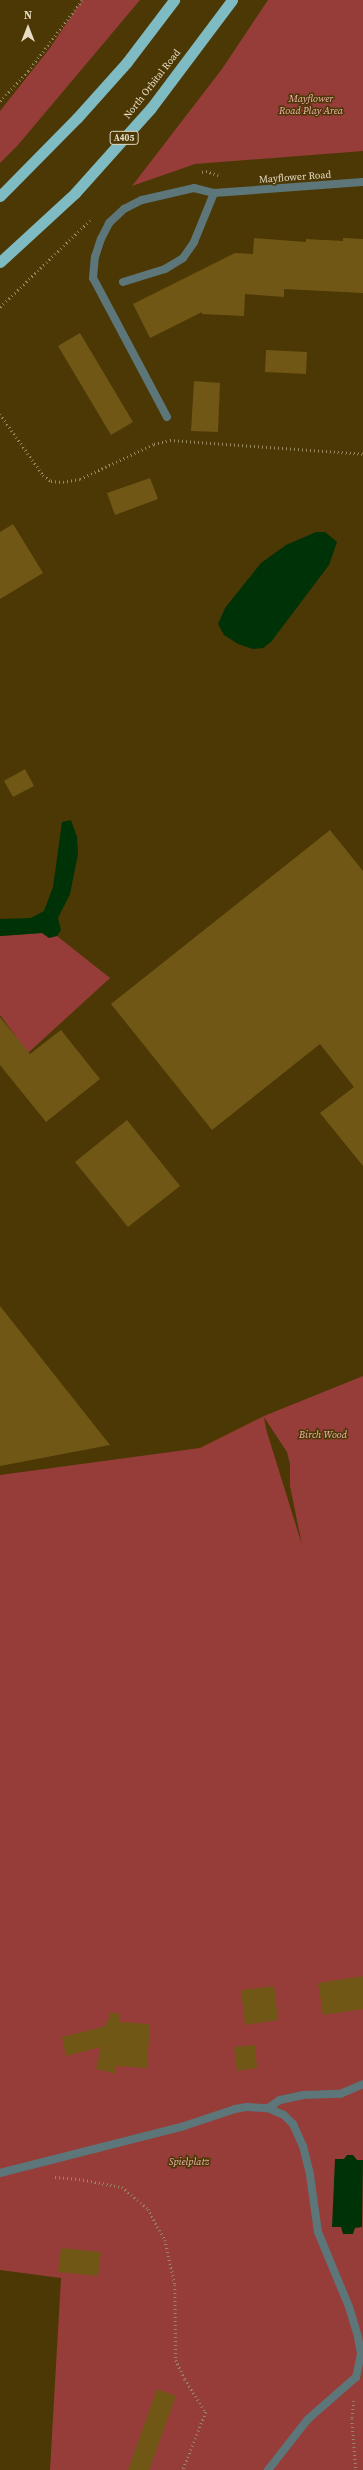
<!DOCTYPE html>
<style>
body{margin:0}
#map{position:relative;width:363px;height:2470px;overflow:hidden;background:#4b3805;font-family:"Source Serif 4",serif}
div>[style]{position:absolute}
.green>*{inset:0;background:#973d39}
.water>*{inset:0;background:#003208}
.building>*{inset:0;background:#715715}
.path>*{height:2.5px;margin-top:-1.25px;transform-origin:0;background:repeating-linear-gradient(90deg,#968761 0 1px,transparent 0 4px)}
.service>*{height:8px;margin:-4px;padding:0 4px;transform-origin:4px;border-radius:4px;background:#5c7679}
.minor>*{height:8px;margin:-4px;padding:0 4px;transform-origin:4px;border-radius:4px;background:#5c7679}
.trunk>*{height:11px;margin:-5.5px;padding:0 5.5px;transform-origin:5.5px;border-radius:5.5px;background:#7ebbc2}
span{translate:-50% -50%;white-space:nowrap;text-align:center;line-height:1.15;-webkit-text-stroke:3px #4b3805;paint-order:stroke}
.shield-label span{padding:1px 3px;background:#4b3805;border:1px solid;border-radius:3px;-webkit-text-stroke-width:0}
.shield-label{font-size:9px;color:#e7dcc4;font-weight:700}
.street-label{font-size:10px;color:#e7dcc4}
.park-label{font-size:10px;color:#f0b5af;font-style:italic}
.north{position:absolute;left:8px;top:8px;width:40px;height:40px;-webkit-text-stroke:3px #4b3805;paint-order:stroke;rotate:0deg;font-size:11px;font-weight:700;line-height:16px;text-align:center;color:#e7dcc4}
.north::after{content:'';display:block;margin:auto;width:14px;height:18px;background:#e7dcc4;clip-path:polygon(50% 0,100% 100%,50% 72%,0 100%)}
</style>
<div id="map">
<div class="green">
<div style="clip-path:polygon(82px 0,140px 0,18px 145px,0 163px,0 111px,50px 48px)"></div>
<div style="clip-path:polygon(268px 0,363px 0,363px 151px,195px 164px,132px 186px,222px 69px)"></div>
<div style="clip-path:polygon(42px 933px,49px 937px,57px 936px,110px 978px,28px 1053px,0 1015px,0 936px)"></div>
<div style="clip-path:polygon(evenodd,363px 1376px,363px 2470px,50px 2470px,61px 2278px,0 2270px,0 1475px,200px 1448px,264px 1416px,363px 1376px,264px 1417px,287px 1452px,290px 1464px,290px 1486px,302px 1545px,266px 1429px,264px 1417px)"></div>
</div>
<div class="water">
<div style="clip-path:polygon(316px 532px,325px 532px,337px 542px,329px 565px,271px 642px,263px 648px,253px 649px,238px 644px,224px 635px,218px 624px,225px 608px,261px 563px,286px 545px)"></div>
<div style="clip-path:polygon(71px 820px,77px 837px,78px 854px,70px 894px,58px 918px,61px 930px,57px 936px,49px 938px,42px 933px,0 936px,0 919px,31px 918px,44px 911px,53px 887px,62px 822px)"></div>
<div style="clip-path:polygon(347px 2155px,353px 2155px,357px 2160px,363px 2160px,362px 2227px,355px 2228px,353px 2234px,343px 2234px,341px 2227px,332px 2227px,335px 2159px,344px 2159px)"></div>
</div>
<div class="building">
<div style="clip-path:polygon(254px 238px,306px 242px,306px 239px,343px 241px,343px 238px,363px 239px,363px 293px,284px 289px,284px 297px,245px 294px,244px 316px,202px 314px,202px 312px,150px 338px,133px 304px,235px 253px,253px 254px)"></div>
<div style="clip-path:polygon(80px 333px,133px 422px,111px 435px,58px 346px)"></div>
<div style="clip-path:polygon(266px 350px,307px 352px,306px 374px,265px 372px)"></div>
<div style="clip-path:polygon(194px 381px,220px 383px,218px 432px,191px 431px)"></div>
<div style="clip-path:polygon(150px 478px,158px 499px,115px 515px,107px 493px)"></div>
<div style="clip-path:polygon(13px 524px,43px 573px,0 599px,0 532px)"></div>
<div style="clip-path:polygon(25px 769px,34px 786px,13px 797px,4px 781px)"></div>
<div style="clip-path:polygon(330px 830px,363px 871px,363px 1166px,320px 1113px,354px 1087px,320px 1044px,212px 1130px,111px 1004px)"></div>
<div style="clip-path:polygon(0 1017px,30px 1054px,61px 1030px,100px 1079px,46px 1122px,0 1065px)"></div>
<div style="clip-path:polygon(127px 1120px,180px 1186px,128px 1227px,75px 1162px)"></div>
<div style="clip-path:polygon(0 1306px,110px 1445px,0 1466px)"></div>
<div style="clip-path:polygon(363px 1976px,363px 2009px,323px 2015px,318px 1983px)"></div>
<div style="clip-path:polygon(274px 1986px,278px 2020px,245px 2025px,241px 1990px)"></div>
<div style="clip-path:polygon(110px 2012px,120px 2014px,120px 2022px,150px 2024px,147px 2068px,116px 2066px,116px 2074px,96px 2069px,101px 2047px,66px 2056px,62px 2037px,106px 2026px,105px 2022px,108px 2022px)"></div>
<div style="clip-path:polygon(255px 2045px,257px 2068px,237px 2071px,234px 2047px)"></div>
<div style="clip-path:polygon(61px 2248px,101px 2252px,98px 2276px,58px 2272px)"></div>
<div style="clip-path:polygon(157px 2389px,176px 2396px,149px 2470px,128px 2470px)"></div>
</div>
<div class="path">
<div style="left:0;top:101px;width:41px;rotate:-47deg"></div>
<div style="left:28px;top:71px;width:89px;rotate:-52.7deg"></div>
<div style="left:202px;top:172px;width:4px;rotate:-14deg"></div>
<div style="left:206px;top:171px;width:13px;rotate:18deg"></div>
<div style="left:0;top:307px;width:125px;rotate:-44deg"></div>
<div style="left:0;top:414px;width:75px;rotate:54.8deg"></div>
<div style="left:43px;top:475px;width:10px;rotate:37deg"></div>
<div style="left:51px;top:481px;width:12px;rotate:5deg"></div>
<div style="left:63px;top:482px;width:17px;rotate:-10deg"></div>
<div style="left:80px;top:479px;width:82px;rotate:-25.3deg"></div>
<div style="left:154px;top:444px;width:16px;rotate:-14deg"></div>
<div style="left:170px;top:440px;width:194px;rotate:4.1deg"></div>
<div style="left:55px;top:2177px;width:24px;rotate:5deg"></div>
<div style="left:79px;top:2179px;width:44px;rotate:10.5deg"></div>
<div style="left:122px;top:2187px;width:34px;rotate:40deg"></div>
<div style="left:148px;top:2209px;width:35px;rotate:61deg"></div>
<div style="left:165px;top:2240px;width:46px;rotate:77.5deg"></div>
<div style="left:175px;top:2285px;width:75px;rotate:89.2deg"></div>
<div style="left:176px;top:2360px;width:21px;rotate:65deg"></div>
<div style="left:185px;top:2379px;width:39px;rotate:58deg"></div>
<div style="left:206px;top:2412px;width:62px;rotate:111.6deg"></div>
<div style="left:354px;top:2401px;width:18px;rotate:96deg"></div>
<div style="left:352px;top:2419px;width:51px;rotate:85.5deg"></div>
</div>
<div class="service">
<div style="left:123px;top:282px;width:44px;rotate:-17.2deg"></div>
<div style="left:165px;top:269px;width:21px;rotate:-31deg"></div>
<div style="left:183px;top:258px;width:19px;rotate:-55deg"></div>
<div style="left:194px;top:242px;width:53px;rotate:-67.8deg"></div>
<div style="left:167px;top:417px;width:157px;rotate:-118deg"></div>
<div style="left:93px;top:278px;width:21px;rotate:-85deg"></div>
<div style="left:95px;top:257px;width:19px;rotate:-72deg"></div>
<div style="left:101px;top:239px;width:18px;rotate:-63deg"></div>
<div style="left:109px;top:223px;width:21px;rotate:-43deg"></div>
<div style="left:124px;top:209px;width:20px;rotate:-27deg"></div>
<div style="left:142px;top:200px;width:53px;rotate:-13deg"></div>
<div style="left:194px;top:188px;width:21px;rotate:14deg"></div>
<div style="left:214px;top:193px;width:14px;rotate:-4deg"></div>
<div style="left:268px;top:2108px;width:17px;rotate:24deg"></div>
<div style="left:284px;top:2115px;width:13px;rotate:45deg"></div>
<div style="left:293px;top:2124px;width:24px;rotate:66deg"></div>
<div style="left:303px;top:2146px;width:30px;rotate:76deg"></div>
<div style="left:310px;top:2175px;width:58px;rotate:82deg"></div>
<div style="left:318px;top:2232px;width:81px;rotate:67.5deg"></div>
<div style="left:349px;top:2307px;width:31px;rotate:73deg"></div>
<div style="left:358px;top:2337px;width:17px;rotate:80deg"></div>
<div style="left:361px;top:2354px;width:24px;rotate:102deg"></div>
<div style="left:356px;top:2377px;width:64px;rotate:138.8deg"></div>
<div style="left:308px;top:2419px;width:65px;rotate:128.1deg"></div>
<div style="left:0;top:2173px;width:190px;rotate:-14.3deg"></div>
<div style="left:184px;top:2126px;width:54px;rotate:-18.4deg"></div>
<div style="left:235px;top:2109px;width:11px;rotate:-10deg"></div>
<div style="left:246px;top:2107px;width:22px;rotate:3deg"></div>
<div style="left:268px;top:2108px;width:14px;rotate:-34deg"></div>
<div style="left:280px;top:2100px;width:24px;rotate:-12deg"></div>
<div style="left:303px;top:2095px;width:37px;rotate:-2deg"></div>
<div style="left:340px;top:2094px;width:25px;rotate:-23deg"></div>
</div>
<div class="minor">
<div style="left:228px;top:192px;width:135px;rotate:-4.2deg"></div>
</div>
<div class="trunk">
<div style="left:0;top:196px;width:110px;rotate:-45.4deg"></div>
<div style="left:77px;top:118px;width:75px;rotate:-48.2deg"></div>
<div style="left:127px;top:62px;width:78px;rotate:-52.8deg"></div>
<div style="left:0;top:262px;width:102px;rotate:-42.6deg"></div>
<div style="left:75px;top:193px;width:114px;rotate:-48.2deg"></div>
<div style="left:151px;top:108px;width:135px;rotate:-53.1deg"></div>
</div>
<div class="shield-label">
<span style="left:124px;top:138px">A405</span>
</div>
<div class="street-label">
<span style="left:152px;top:84px;rotate:-52deg">North Orbital Road</span>
<span style="left:295px;top:177px;rotate:-4deg">Mayflower Road</span>
</div>
<div class="park-label">
<span style="left:311px;top:104px">Mayflower<br>Road Play Area</span>
<span style="left:323px;top:1435px">Birch Wood</span>
<span style="left:189px;top:2162px">Spielplatz</span>
</div>
<div class="north">N</div>
</div>
